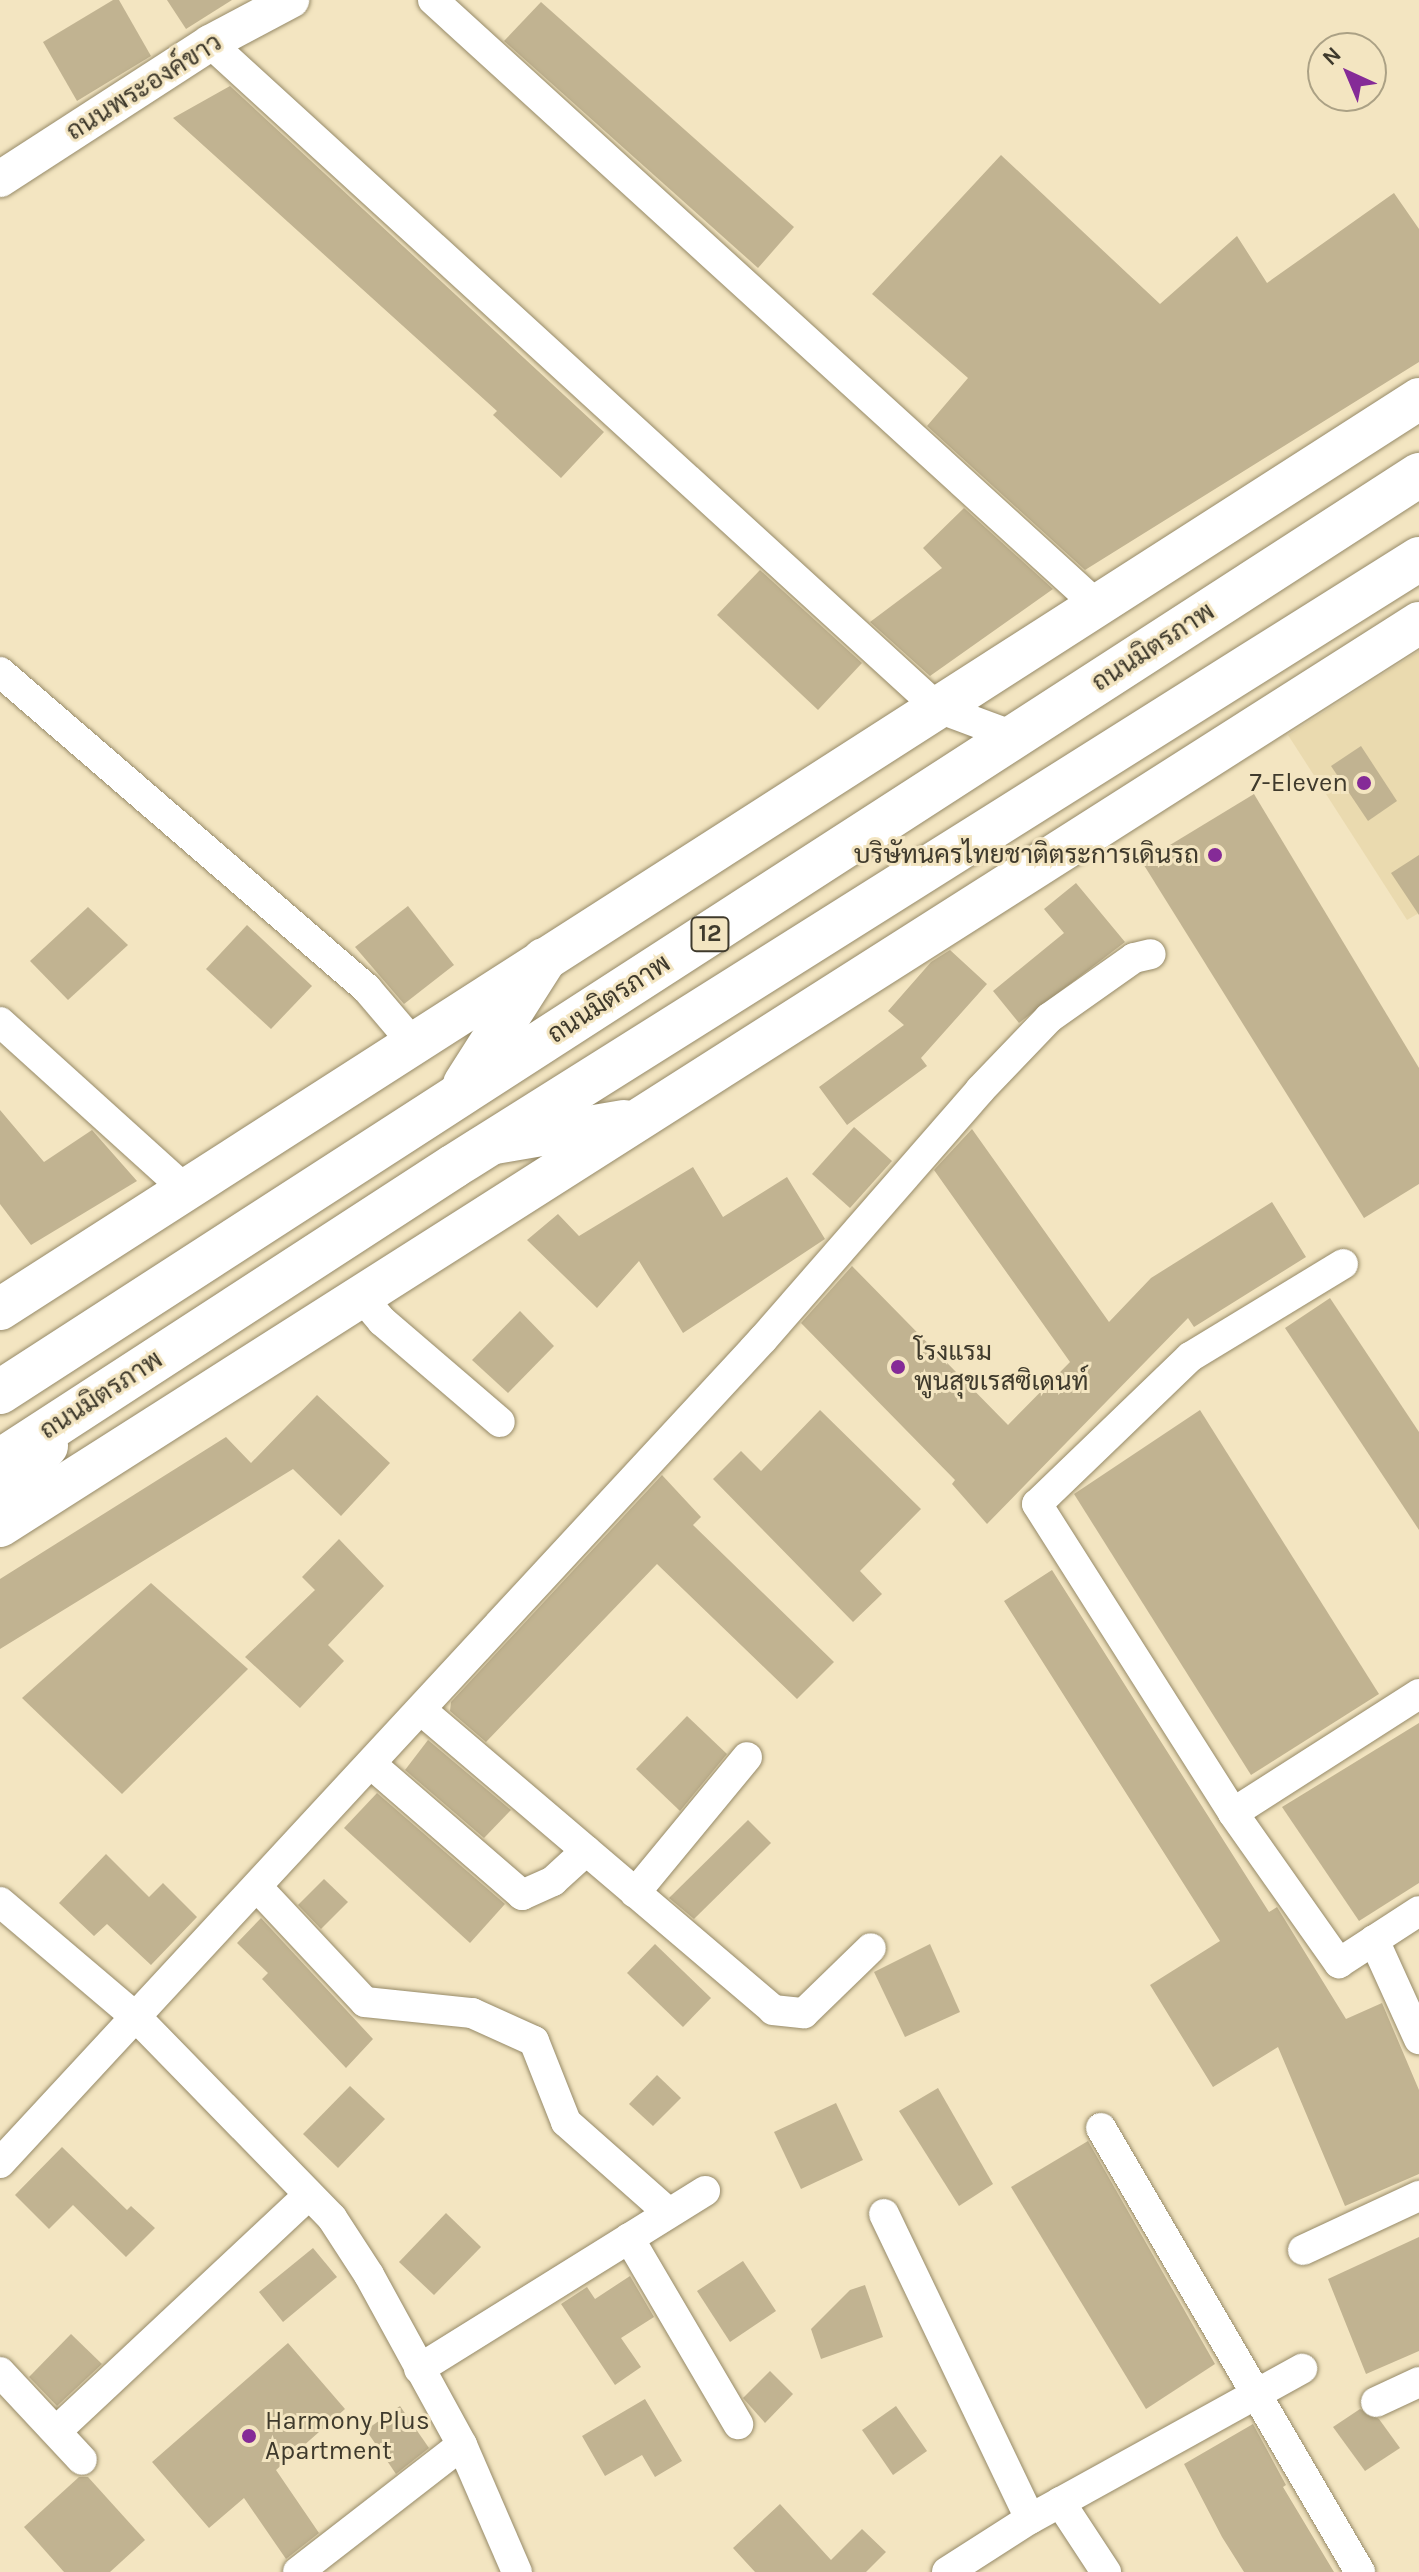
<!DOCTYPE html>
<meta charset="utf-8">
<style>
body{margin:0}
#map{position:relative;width:1419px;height:2572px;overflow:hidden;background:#f3e5c1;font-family:Karla,Sarabun,sans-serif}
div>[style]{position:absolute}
.built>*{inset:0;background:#eadaaf}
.building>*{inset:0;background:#c1b391}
.roads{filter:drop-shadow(0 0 2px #968a68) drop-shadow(0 0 2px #968a68)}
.minor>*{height:30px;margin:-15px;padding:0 15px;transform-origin:15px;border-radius:15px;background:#fff}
.tertiary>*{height:36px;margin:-18px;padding:0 18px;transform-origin:18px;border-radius:18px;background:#fff}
.secondary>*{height:42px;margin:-21px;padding:0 21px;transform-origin:21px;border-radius:21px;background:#fff}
.primary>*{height:44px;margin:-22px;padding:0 22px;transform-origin:22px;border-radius:22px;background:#fff}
.dots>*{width:22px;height:22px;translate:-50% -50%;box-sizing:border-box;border:4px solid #f3e5c1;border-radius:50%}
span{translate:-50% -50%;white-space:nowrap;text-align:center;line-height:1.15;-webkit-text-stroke:6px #f3e5c1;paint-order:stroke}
.shield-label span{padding:2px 6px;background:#f3e5c1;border:2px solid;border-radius:6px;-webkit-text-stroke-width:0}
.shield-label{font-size:24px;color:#3f3a2c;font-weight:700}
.street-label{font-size:26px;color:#3f3a2c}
.poi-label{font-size:26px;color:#3f3a2c}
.right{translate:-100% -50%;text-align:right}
.left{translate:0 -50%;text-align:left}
.north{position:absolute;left:1307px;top:32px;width:80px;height:80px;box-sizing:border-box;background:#f3e5c1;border:2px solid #aba185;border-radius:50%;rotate:316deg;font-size:22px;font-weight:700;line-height:32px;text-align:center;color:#3f3a2c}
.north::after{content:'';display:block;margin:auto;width:28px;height:36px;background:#852b97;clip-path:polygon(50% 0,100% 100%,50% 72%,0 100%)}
</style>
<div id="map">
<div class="built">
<div style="clip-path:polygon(1419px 651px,1419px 913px,1407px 920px,1288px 735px)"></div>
</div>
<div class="building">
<div style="clip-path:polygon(113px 0,119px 0,151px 56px,77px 101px,43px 42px)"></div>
<div style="clip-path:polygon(167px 0,232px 0,186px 29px)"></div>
<div style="clip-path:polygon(541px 2px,794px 227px,758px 268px,504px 41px)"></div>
<div style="clip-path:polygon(230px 86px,604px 432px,561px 478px,493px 415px,497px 411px,173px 118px)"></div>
<div style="clip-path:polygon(1001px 155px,1160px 304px,1237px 236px,1267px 283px,1394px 193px,1419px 229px,1419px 362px,1085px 570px,927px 426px,968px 378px,872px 294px)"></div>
<div style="clip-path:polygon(964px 508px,1053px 589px,930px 676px,870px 622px,942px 568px,923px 548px)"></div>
<div style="clip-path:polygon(760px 570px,862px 663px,818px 710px,717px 615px)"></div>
<div style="clip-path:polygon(1361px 746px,1397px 801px,1368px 821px,1331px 766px)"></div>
<div style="clip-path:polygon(1254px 794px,1419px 1068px,1419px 1184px,1364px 1218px,1142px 862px)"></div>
<div style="clip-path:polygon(1419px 855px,1419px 915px,1391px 873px)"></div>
<div style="clip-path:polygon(1076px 883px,1125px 942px,1019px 1023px,993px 991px,1064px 933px,1044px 909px)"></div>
<div style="clip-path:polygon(408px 906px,454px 965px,404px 1004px,355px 947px)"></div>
<div style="clip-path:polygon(88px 907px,128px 945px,68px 1000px,30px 961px)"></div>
<div style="clip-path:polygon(247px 925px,312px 986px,271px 1029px,206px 969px)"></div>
<div style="clip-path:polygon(950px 950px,987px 984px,921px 1058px,927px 1066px,847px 1125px,819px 1087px,904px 1025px,888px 1011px,931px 962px)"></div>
<div style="clip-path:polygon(0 1110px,44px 1162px,92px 1130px,137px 1181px,31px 1245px,0 1204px)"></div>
<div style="clip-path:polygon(854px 1127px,892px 1161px,850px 1208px,812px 1174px)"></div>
<div style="clip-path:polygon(972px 1129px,1109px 1322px,1151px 1278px,1272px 1202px,1306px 1257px,1194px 1327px,1188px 1318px,987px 1524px,952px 1484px,955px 1480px,801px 1323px,852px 1266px,1008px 1425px,1070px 1362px,934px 1170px)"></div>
<div style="clip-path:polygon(693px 1167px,723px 1217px,787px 1177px,825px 1239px,683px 1333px,639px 1261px,597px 1308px,527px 1240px,558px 1214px,579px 1236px)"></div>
<div style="clip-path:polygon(1330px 1298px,1419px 1432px,1419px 1530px,1285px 1328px)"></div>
<div style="clip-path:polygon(520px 1311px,554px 1346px,508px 1393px,472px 1360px)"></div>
<div style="clip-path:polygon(317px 1395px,390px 1463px,341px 1516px,293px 1469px,0 1649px,0 1579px,226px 1437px,251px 1463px)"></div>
<div style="clip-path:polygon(820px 1410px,921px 1509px,860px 1571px,882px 1594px,853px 1622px,713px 1479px,741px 1451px,761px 1471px)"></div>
<div style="clip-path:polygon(1200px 1410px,1379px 1694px,1251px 1775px,1074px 1494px)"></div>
<div style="clip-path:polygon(662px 1475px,701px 1517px,693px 1525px,834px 1662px,797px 1699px,657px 1564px,486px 1742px,450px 1711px,451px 1702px)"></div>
<div style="clip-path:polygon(339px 1539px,384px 1586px,328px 1645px,344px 1661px,300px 1708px,245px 1657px,315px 1590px,302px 1577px)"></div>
<div style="clip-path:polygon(1052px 1570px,1269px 1912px,1277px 1907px,1346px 2019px,1382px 2003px,1419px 2090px,1419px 2174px,1345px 2206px,1278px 2047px,1213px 2087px,1150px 1985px,1220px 1941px,1004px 1601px)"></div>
<div style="clip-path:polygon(151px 1583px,248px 1669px,122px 1794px,22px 1698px)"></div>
<div style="clip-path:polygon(687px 1716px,727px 1754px,680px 1811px,636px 1769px)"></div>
<div style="clip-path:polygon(1419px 1723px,1419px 1883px,1359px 1921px,1282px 1807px)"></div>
<div style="clip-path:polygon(428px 1740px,511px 1810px,484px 1838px,405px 1770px)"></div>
<div style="clip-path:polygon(377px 1793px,505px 1904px,470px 1943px,344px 1828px)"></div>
<div style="clip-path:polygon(748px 1820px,771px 1843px,694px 1919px,669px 1898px)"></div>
<div style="clip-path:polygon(106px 1854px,149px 1897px,163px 1883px,197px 1917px,151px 1965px,107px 1924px,94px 1936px,59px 1903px)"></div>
<div style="clip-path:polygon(324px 1879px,348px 1902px,321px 1929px,298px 1905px)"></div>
<div style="clip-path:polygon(261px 1918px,373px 2039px,346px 2068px,262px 1979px,268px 1973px,237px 1943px)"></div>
<div style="clip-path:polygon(655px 1944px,711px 1998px,683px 2027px,627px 1973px)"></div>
<div style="clip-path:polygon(930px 1944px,960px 2012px,905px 2037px,874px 1972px)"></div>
<div style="clip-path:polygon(657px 2075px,681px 2098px,653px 2126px,629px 2104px)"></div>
<div style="clip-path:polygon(350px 2086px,385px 2119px,338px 2168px,303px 2134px)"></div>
<div style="clip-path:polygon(938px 2088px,993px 2184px,959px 2206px,899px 2111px)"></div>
<div style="clip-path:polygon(836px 2103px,863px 2160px,801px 2189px,774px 2132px)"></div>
<div style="clip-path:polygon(1088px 2141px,1215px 2364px,1146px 2409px,1011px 2187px)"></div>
<div style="clip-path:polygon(62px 2147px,127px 2210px,131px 2206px,155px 2228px,126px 2257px,73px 2205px,49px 2229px,15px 2195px)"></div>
<div style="clip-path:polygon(446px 2213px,481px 2247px,434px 2295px,399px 2262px)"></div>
<div style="clip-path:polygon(1419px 2237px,1419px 2351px,1366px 2374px,1328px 2279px)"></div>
<div style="clip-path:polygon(313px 2248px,337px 2277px,283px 2322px,259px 2292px)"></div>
<div style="clip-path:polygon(743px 2261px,776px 2311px,730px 2342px,697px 2291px)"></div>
<div style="clip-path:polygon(630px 2276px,654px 2317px,621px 2338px,641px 2367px,615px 2385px,561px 2304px,587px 2287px,595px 2299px)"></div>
<div style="clip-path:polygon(865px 2285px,883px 2337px,821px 2359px,811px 2329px,850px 2290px)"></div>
<div style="clip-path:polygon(71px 2334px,102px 2364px,57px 2406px,29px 2377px)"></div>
<div style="clip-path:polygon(288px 2343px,345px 2409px,276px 2470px,319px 2533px,286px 2559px,244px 2498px,209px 2528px,152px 2462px)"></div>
<div style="clip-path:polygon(770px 2371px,793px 2394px,765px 2423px,743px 2398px)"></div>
<div style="clip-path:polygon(645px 2399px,682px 2461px,655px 2477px,642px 2455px,605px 2476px,582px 2436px)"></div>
<div style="clip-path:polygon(400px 2406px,429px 2448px,396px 2474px,366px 2430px)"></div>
<div style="clip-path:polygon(896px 2406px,927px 2451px,893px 2475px,862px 2430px)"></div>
<div style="clip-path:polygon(1360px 2409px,1379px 2419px,1400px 2448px,1365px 2471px,1333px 2427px)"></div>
<div style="clip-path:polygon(1253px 2424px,1286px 2485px,1283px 2487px,1334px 2572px,1244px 2572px,1222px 2537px,1184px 2464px)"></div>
<div style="clip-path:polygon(79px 2477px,88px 2477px,145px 2540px,110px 2572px,64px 2572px,24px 2527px)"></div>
<div style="clip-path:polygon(780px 2504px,831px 2560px,862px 2529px,886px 2552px,866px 2572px,755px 2572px,733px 2548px)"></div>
</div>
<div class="roads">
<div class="minor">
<div style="left:433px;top:0;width:898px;rotate:42.34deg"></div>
<div style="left:210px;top:43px;width:986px;rotate:42.41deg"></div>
<div style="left:938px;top:708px;width:83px;rotate:20.4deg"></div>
<div style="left:0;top:672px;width:485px;rotate:40.8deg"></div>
<div style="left:367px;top:989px;width:72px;rotate:49.5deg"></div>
<div style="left:0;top:1022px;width:251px;rotate:42.1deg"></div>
<div style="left:1343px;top:1264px;width:179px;rotate:148.7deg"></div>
<div style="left:1190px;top:1357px;width:212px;rotate:136.1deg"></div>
<div style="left:1037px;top:1504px;width:366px;rotate:57.6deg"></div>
<div style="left:1233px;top:1813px;width:184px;rotate:54.8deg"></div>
<div style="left:1339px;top:1963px;width:95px;rotate:-33deg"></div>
<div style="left:361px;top:1296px;width:33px;rotate:50deg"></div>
<div style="left:382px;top:1321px;width:155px;rotate:40.6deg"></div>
<div style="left:421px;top:1710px;width:462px;rotate:40.4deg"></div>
<div style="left:773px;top:2010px;width:31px;rotate:6deg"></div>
<div style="left:804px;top:2013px;width:93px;rotate:-44.1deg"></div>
<div style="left:371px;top:1764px;width:200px;rotate:40.9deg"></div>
<div style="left:522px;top:1895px;width:34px;rotate:-24deg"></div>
<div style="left:553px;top:1881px;width:45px;rotate:-42.3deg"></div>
<div style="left:1233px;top:1813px;width:221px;rotate:-32.6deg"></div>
<div style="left:258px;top:1888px;width:156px;rotate:46.8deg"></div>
<div style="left:365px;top:2002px;width:108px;rotate:5.9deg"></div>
<div style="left:472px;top:2013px;width:68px;rotate:24.3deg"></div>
<div style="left:534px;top:2041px;width:87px;rotate:68.4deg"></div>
<div style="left:566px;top:2122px;width:137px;rotate:41.5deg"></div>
<div style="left:635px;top:1893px;width:176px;rotate:-50.5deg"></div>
<div style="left:0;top:1902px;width:180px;rotate:40.3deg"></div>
<div style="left:137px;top:2018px;width:279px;rotate:45.7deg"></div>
<div style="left:332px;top:2218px;width:68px;rotate:57deg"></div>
<div style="left:369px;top:2275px;width:194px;rotate:61.3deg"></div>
<div style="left:462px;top:2445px;width:138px;rotate:66.6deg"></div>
<div style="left:1374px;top:1940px;width:109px;rotate:65.6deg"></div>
<div style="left:1101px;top:2128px;width:514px;rotate:59.74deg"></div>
<div style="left:0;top:2163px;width:1123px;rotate:-47.2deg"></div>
<div style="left:763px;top:1339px;width:330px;rotate:-48.9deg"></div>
<div style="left:980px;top:1090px;width:100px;rotate:-46.2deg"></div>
<div style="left:1049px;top:1018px;width:104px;rotate:-35.2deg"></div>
<div style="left:1134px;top:958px;width:17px;rotate:-13deg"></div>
<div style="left:884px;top:2214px;width:338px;rotate:64.4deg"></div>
<div style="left:629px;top:2238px;width:216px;rotate:59.6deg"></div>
<div style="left:1303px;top:2250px;width:128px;rotate:-25deg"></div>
<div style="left:419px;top:2369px;width:337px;rotate:-31.9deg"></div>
<div style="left:0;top:2372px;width:120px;rotate:47deg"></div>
<div style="left:1376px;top:2402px;width:47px;rotate:-24.9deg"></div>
<div style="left:65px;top:2423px;width:334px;rotate:-43.1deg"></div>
<div style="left:1060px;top:2502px;width:84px;rotate:56.7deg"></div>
<div style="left:298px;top:2572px;width:207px;rotate:-37.8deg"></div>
<div style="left:947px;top:2572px;width:98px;rotate:-32.6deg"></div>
<div style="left:1030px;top:2519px;width:311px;rotate:-28.9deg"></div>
</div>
<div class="tertiary">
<div style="left:0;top:179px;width:250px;rotate:-32.9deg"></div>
<div style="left:210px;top:43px;width:92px;rotate:-28deg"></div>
</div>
<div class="secondary">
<div style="left:489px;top:1144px;width:137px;rotate:-9.7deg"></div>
<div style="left:0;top:1309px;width:1686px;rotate:-32.67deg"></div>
<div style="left:0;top:1526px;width:1682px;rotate:-32.47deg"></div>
</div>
<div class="primary">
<div style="left:465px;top:1084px;width:147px;rotate:-57.5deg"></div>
<div style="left:0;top:1392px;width:1690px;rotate:-32.87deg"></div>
<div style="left:0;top:1461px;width:541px;rotate:-33.01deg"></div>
<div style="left:454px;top:1166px;width:1140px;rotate:-32.17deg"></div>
<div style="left:0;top:1496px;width:68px;rotate:-47.4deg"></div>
</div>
</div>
<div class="dots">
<div style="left:1364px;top:783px;background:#852b97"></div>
<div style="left:1215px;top:855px;background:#852b97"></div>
<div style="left:898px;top:1367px;background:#852b97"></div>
<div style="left:249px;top:2436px;background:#852b97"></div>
</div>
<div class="shield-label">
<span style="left:710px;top:934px">12</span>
</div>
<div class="street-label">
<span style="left:144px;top:87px;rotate:-32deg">ถนนพระองค์ขาว</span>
<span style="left:1153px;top:647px;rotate:-33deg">ถนนมิตรภาพ</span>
<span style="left:609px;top:999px;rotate:-33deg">ถนนมิตรภาพ</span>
<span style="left:101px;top:1395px;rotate:-33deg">ถนนมิตรภาพ</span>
</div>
<div class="poi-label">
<span class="right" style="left:1348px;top:783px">7-Eleven</span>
<span class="right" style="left:1199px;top:855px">บริษัทนครไทยชาติตระการเดินรถ</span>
<span class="left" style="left:914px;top:1367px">โรงแรม<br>พูนสุขเรสซิเดนท์</span>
<span class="left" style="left:265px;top:2436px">Harmony Plus<br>Apartment</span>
</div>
<div class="north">N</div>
</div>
